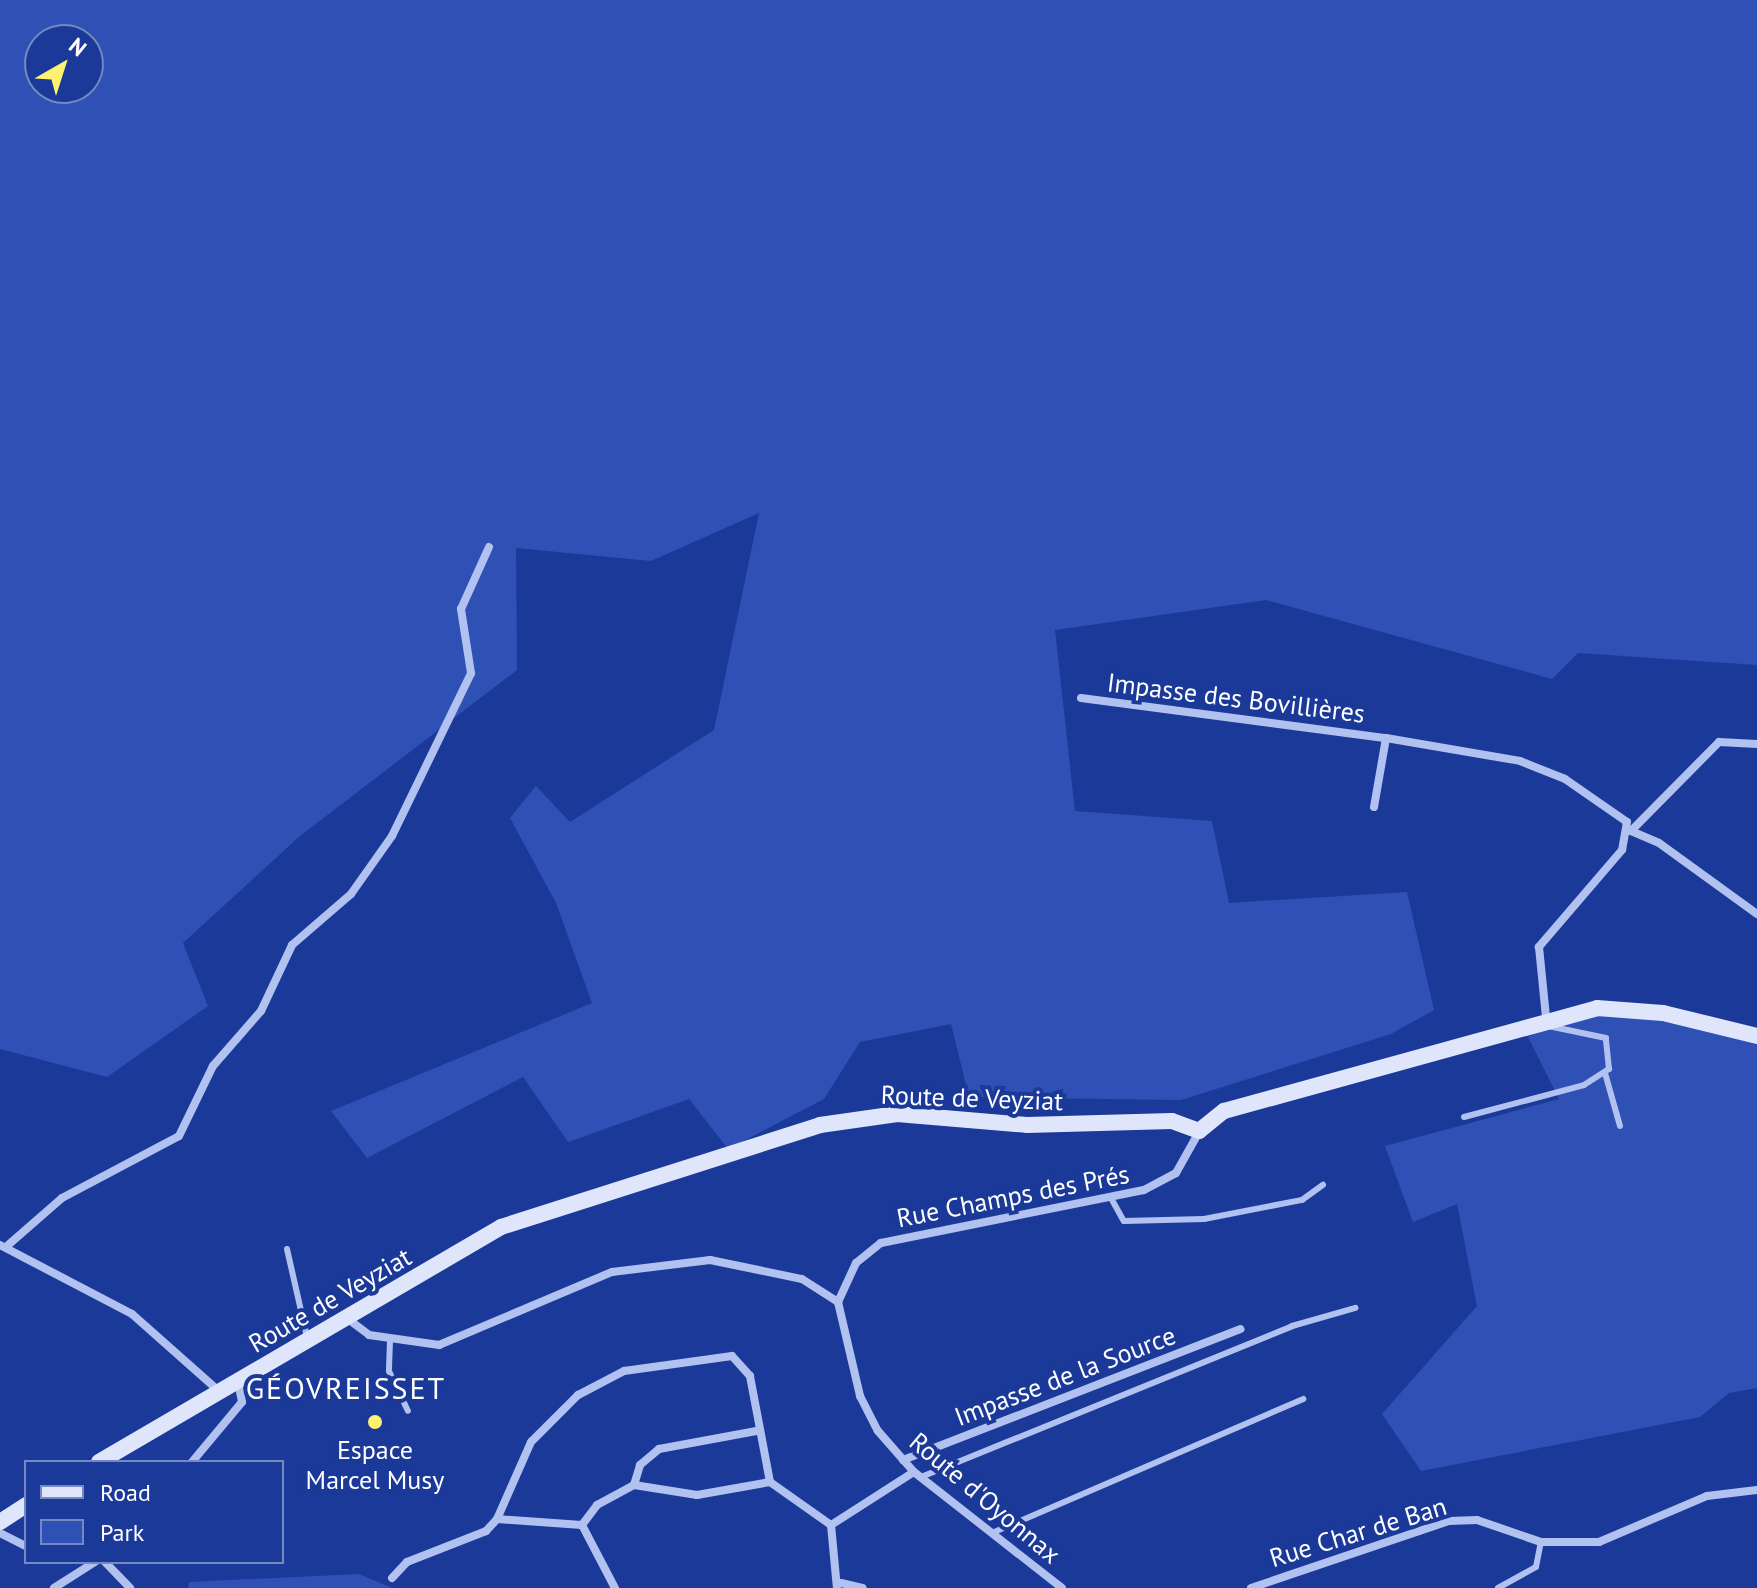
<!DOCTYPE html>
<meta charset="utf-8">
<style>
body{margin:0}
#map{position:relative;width:1757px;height:1588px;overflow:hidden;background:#1b3999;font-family:"PT Sans",sans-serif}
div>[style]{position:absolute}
.green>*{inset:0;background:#2f51b6}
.lane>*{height:6px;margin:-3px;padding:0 3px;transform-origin:3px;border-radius:3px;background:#b1c1f0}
.street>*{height:8px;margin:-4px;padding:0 4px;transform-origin:4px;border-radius:4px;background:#b1c1f0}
.secondary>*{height:16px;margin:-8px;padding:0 8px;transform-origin:8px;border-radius:8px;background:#dfe5fb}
.dots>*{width:22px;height:22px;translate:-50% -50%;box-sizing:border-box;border:4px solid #1b3999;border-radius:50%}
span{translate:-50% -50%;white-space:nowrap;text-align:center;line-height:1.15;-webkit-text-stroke:8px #1b3999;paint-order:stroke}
.street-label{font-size:26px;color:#fff}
.poi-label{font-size:26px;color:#fff}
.quarter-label{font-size:30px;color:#fff;letter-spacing:2px}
.legend{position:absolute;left:24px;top:1460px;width:260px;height:104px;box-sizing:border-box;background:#1b3999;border:2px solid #7688c2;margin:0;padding:10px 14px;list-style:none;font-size:24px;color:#fff}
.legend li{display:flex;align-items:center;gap:16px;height:40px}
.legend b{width:40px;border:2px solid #7688c2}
.north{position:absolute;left:24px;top:24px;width:80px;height:80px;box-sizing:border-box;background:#1b3999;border:2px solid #7688c2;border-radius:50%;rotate:39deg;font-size:22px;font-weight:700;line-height:32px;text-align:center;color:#fff}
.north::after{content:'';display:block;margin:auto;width:28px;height:36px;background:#fff270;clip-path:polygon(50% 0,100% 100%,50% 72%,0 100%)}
</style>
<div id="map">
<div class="green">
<div style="clip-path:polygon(evenodd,0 0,1757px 0,1757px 665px,1578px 653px,1552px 679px,1266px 600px,1055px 630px,1075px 811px,1212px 821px,1229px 903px,1407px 892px,1434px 1010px,1391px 1034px,1181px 1100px,969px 1097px,951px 1024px,860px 1042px,824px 1099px,728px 1149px,689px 1099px,568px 1142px,523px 1077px,367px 1158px,331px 1111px,592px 1003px,556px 903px,510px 818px,536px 786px,570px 822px,714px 730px,759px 513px,651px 561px,516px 548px,517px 670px,300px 836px,183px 943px,208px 1006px,107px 1077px,0 1049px,0 0,40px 40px,88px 40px,88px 88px,40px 88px,40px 40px)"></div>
<div style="clip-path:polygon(1607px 1001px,1684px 1011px,1757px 1034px,1757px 1388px,1729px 1393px,1700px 1417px,1421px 1471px,1382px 1414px,1477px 1306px,1457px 1204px,1413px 1222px,1385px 1146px,1559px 1099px,1528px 1037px)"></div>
<div style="clip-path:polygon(359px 1574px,392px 1588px,188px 1588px,189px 1582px)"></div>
</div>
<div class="lane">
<div style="left:1605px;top:1073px;width:55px;rotate:74.2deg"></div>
<div style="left:1464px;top:1117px;width:124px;rotate:-14.9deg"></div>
<div style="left:1584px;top:1085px;width:30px;rotate:-33deg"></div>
<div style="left:1609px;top:1069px;width:31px;rotate:-96deg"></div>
<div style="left:1606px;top:1038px;width:59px;rotate:-168.3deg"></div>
<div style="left:1111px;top:1198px;width:26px;rotate:61deg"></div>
<div style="left:1124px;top:1221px;width:80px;rotate:-1.4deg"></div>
<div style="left:1204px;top:1219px;width:100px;rotate:-11deg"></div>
<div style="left:1302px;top:1200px;width:26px;rotate:-36deg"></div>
<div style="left:287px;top:1249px;width:90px;rotate:77.2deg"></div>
<div style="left:390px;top:1340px;width:31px;rotate:92deg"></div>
<div style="left:389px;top:1371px;width:44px;rotate:64.6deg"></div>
<div style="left:921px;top:1477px;width:401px;rotate:-22.1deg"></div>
<div style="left:1292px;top:1326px;width:66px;rotate:-15.9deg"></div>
<div style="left:992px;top:1533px;width:339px;rotate:-23.3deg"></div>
<div style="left:1498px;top:1588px;width:43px;rotate:-28.9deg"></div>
<div style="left:1536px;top:1567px;width:25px;rotate:-79deg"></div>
</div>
<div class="street">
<div style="left:1081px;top:698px;width:308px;rotate:7.5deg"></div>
<div style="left:1757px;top:744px;width:38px;rotate:-177deg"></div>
<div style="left:1719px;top:742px;width:125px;rotate:134.7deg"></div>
<div style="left:1631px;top:831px;width:30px;rotate:23deg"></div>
<div style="left:1659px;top:843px;width:121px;rotate:35.9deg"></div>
<div style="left:1374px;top:807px;width:70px;rotate:-80.1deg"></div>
<div style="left:1386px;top:738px;width:136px;rotate:9.7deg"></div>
<div style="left:1520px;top:761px;width:48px;rotate:21.8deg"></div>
<div style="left:1565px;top:779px;width:75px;rotate:34.7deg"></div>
<div style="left:1627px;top:822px;width:28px;rotate:100deg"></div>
<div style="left:1622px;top:850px;width:128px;rotate:130.6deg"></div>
<div style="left:1539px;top:947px;width:70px;rotate:84.3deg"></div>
<div style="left:0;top:1245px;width:149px;rotate:27.6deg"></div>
<div style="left:132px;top:1314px;width:118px;rotate:41.6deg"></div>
<div style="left:7px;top:1246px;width:73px;rotate:-41.1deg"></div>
<div style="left:62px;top:1198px;width:132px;rotate:-27.9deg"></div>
<div style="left:179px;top:1136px;width:78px;rotate:-64.1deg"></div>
<div style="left:213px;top:1066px;width:73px;rotate:-48.9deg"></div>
<div style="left:261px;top:1011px;width:73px;rotate:-64.8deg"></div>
<div style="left:292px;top:945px;width:78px;rotate:-40.8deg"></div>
<div style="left:351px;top:894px;width:71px;rotate:-54.7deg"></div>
<div style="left:392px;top:836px;width:181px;rotate:-64.1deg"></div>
<div style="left:471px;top:673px;width:65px;rotate:-98.9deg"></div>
<div style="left:461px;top:609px;width:68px;rotate:-65.7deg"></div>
<div style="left:838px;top:1302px;width:43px;rotate:-65.2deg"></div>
<div style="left:856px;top:1263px;width:32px;rotate:-39deg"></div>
<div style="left:881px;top:1243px;width:268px;rotate:-11.4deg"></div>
<div style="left:1144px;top:1190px;width:36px;rotate:-28deg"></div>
<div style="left:1176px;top:1173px;width:47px;rotate:-60.7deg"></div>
<div style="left:838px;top:1302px;width:97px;rotate:76.8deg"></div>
<div style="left:860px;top:1396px;width:39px;rotate:63deg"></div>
<div style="left:878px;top:1431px;width:55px;rotate:48.7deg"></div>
<div style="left:914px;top:1472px;width:188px;rotate:38.1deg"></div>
<div style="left:348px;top:1319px;width:26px;rotate:37deg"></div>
<div style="left:369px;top:1335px;width:71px;rotate:8.1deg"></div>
<div style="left:439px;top:1345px;width:188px;rotate:-22.9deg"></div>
<div style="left:612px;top:1272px;width:99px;rotate:-7deg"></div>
<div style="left:710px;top:1260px;width:94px;rotate:11.7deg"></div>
<div style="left:802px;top:1279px;width:43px;rotate:32.6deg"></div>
<div style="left:903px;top:1460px;width:362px;rotate:-21.2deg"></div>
<div style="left:192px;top:1462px;width:78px;rotate:-50.2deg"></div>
<div style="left:242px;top:1402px;width:21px;rotate:-101deg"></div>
<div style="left:770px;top:1482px;width:108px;rotate:-100.7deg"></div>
<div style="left:750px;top:1376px;width:27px;rotate:-132deg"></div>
<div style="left:732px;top:1356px;width:109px;rotate:172.1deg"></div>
<div style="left:624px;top:1371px;width:52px;rotate:152.4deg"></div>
<div style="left:578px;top:1395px;width:66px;rotate:135deg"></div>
<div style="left:531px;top:1442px;width:84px;rotate:113.8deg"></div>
<div style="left:497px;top:1519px;width:85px;rotate:4deg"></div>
<div style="left:582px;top:1525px;width:25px;rotate:-53deg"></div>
<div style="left:597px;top:1505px;width:42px;rotate:-28.4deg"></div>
<div style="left:634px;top:1485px;width:64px;rotate:9deg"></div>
<div style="left:697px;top:1495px;width:74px;rotate:-10.1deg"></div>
<div style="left:770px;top:1482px;width:75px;rotate:35.2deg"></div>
<div style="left:831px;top:1525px;width:63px;rotate:84.6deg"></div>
<div style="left:634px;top:1485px;width:21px;rotate:-73deg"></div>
<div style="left:640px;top:1465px;width:25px;rotate:-40deg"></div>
<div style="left:659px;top:1449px;width:99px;rotate:-10.5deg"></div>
<div style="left:582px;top:1525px;width:71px;rotate:62.4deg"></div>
<div style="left:831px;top:1525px;width:98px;rotate:-32.6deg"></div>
<div style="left:0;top:1533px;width:29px;rotate:27deg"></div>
<div style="left:105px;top:1562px;width:36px;rotate:46deg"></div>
<div style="left:392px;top:1578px;width:22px;rotate:-47deg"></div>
<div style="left:407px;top:1562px;width:85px;rotate:-21.4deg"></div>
<div style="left:486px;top:1531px;width:16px;rotate:-47deg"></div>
<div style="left:841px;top:1583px;width:22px;rotate:13deg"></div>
<div style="left:54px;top:1588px;width:49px;rotate:-32.4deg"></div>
<div style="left:1251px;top:1588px;width:209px;rotate:-18.7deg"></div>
<div style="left:1449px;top:1521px;width:28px;rotate:-2deg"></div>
<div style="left:1477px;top:1520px;width:68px;rotate:19deg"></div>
<div style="left:1541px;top:1542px;width:58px"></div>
<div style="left:1599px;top:1542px;width:117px;rotate:-23.1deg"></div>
<div style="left:1707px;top:1496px;width:50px;rotate:-6.8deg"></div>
</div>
<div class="secondary">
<div style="left:99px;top:1462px;width:466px;rotate:-30.3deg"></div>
<div style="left:501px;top:1227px;width:335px;rotate:-17.7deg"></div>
<div style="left:820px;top:1125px;width:78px;rotate:-8.1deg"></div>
<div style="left:897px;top:1114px;width:130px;rotate:4.8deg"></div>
<div style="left:1027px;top:1125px;width:145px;rotate:-1.6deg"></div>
<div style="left:1172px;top:1121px;width:29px;rotate:20deg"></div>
<div style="left:1199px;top:1131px;width:32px;rotate:-39deg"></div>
<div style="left:1224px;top:1111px;width:387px;rotate:-15.4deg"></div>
<div style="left:1597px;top:1008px;width:66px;rotate:4.3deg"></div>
<div style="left:1663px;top:1013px;width:97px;rotate:13.7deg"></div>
<div style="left:0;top:1522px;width:31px;rotate:-33deg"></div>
</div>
<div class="dots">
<div style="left:375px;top:1422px;background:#fff270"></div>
</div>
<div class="street-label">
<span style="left:1236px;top:698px;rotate:7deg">Impasse des Bovillières</span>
<span style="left:972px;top:1098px;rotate:2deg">Route de Veyziat</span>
<span style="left:1013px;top:1196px;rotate:-11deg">Rue Champs des Prés</span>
<span style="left:330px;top:1300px;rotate:-30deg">Route de Veyziat</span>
<span style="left:1065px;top:1376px;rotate:-21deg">Impasse de la Source</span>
<span style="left:985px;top:1498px;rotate:40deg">Route d'Oyonnax</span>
<span style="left:1358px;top:1532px;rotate:-17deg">Rue Char de Ban</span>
</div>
<div class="poi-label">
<span style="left:375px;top:1465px">Espace<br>Marcel Musy</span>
</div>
<div class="quarter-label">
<span style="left:346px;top:1388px">GÉOVREISSET</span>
</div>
<ul class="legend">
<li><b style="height:10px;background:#dfe5fb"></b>Road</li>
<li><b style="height:22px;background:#2f51b6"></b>Park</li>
</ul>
<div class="north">N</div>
</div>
